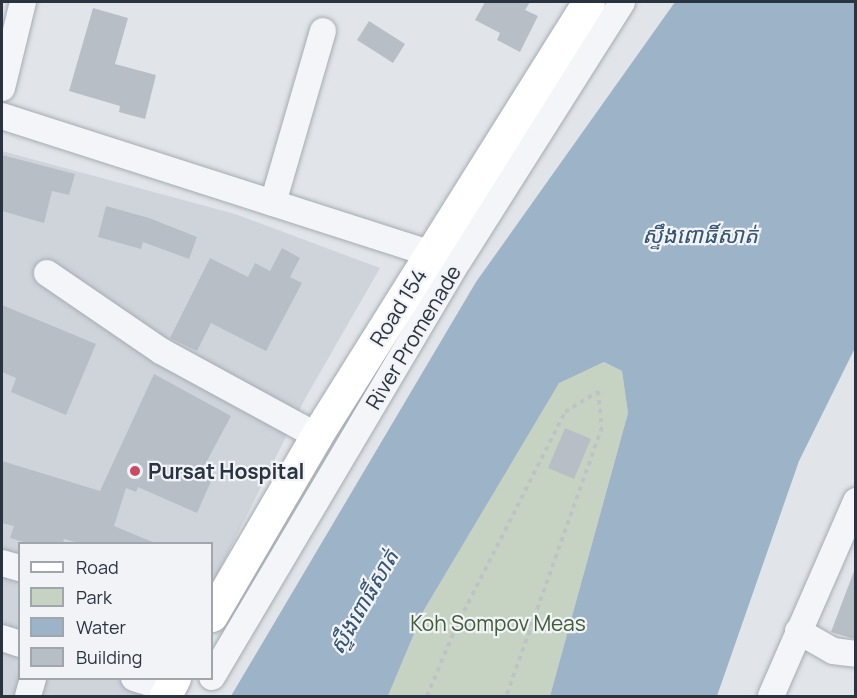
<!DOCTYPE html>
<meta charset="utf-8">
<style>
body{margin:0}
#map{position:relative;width:857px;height:698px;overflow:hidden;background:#e1e5e9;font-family:Manrope,"Noto Sans Khmer",sans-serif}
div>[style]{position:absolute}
.built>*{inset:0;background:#cfd4db}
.green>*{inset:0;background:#c7d3c2}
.water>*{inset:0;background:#9db4c8}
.building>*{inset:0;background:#b8bec6}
.path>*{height:4px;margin-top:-2px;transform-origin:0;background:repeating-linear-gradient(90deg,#bfc3c8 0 4.5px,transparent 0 9px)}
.roads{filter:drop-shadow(0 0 2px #a6acb3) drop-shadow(0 0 2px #a6acb3)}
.minor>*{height:26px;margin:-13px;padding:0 13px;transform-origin:13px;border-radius:13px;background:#f4f5f8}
.major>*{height:32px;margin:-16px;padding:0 16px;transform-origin:16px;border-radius:16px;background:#fff}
.dots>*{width:16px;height:16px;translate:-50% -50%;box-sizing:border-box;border:3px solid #f1f3f7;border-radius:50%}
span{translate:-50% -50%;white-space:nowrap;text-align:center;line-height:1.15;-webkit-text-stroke:4.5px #f1f3f7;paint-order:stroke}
.street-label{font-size:21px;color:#2a3340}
.poi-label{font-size:21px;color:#2a3340;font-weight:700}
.left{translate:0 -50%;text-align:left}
.park-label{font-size:21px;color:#405c38}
.water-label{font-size:22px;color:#355473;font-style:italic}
.frame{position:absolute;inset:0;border:3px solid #2a3340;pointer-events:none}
.legend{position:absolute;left:18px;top:542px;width:195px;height:138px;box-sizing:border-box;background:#f1f3f7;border:2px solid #a1a6ae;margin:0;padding:8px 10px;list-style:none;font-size:18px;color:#2a3340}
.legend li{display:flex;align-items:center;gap:12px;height:30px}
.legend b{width:30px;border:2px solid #a1a6ae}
</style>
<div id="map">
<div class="built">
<div style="clip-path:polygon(2px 151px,235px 214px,380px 268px,305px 399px,212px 585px,212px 544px,20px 544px,20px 678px,165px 679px,156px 696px,2px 696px)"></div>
</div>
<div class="green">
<div style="clip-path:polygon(604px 362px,622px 371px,628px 413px,550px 696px,388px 696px,424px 610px,559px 382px)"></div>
</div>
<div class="water">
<div style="clip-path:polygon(675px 2px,855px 2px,855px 348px,799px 461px,717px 696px,550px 696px,628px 413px,622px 371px,604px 362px,559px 383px,424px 610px,388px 696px,231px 696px,476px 282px)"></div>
</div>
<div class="building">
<div style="clip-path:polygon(485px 2px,530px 2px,525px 10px,538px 16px,520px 52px,497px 40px,500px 33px,475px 20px)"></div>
<div style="clip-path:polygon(93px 8px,128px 18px,115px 64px,156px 75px,145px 119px,119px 112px,120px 106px,69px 91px)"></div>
<div style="clip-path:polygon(369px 21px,405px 44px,393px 63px,357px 40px)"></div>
<div style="clip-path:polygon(2px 155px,75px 174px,69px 195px,52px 191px,44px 223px,2px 211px)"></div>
<div style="clip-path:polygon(106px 206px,149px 218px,197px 237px,189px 259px,143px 242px,141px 249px,98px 237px)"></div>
<div style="clip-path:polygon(282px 248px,300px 258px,290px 277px,302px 283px,266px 351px,211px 323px,197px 351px,170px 338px,210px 258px,248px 277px,255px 263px,270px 271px)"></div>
<div style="clip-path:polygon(2px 305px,96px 344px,66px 415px,11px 392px,16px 378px,2px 372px)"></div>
<div style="clip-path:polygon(154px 374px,231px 416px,200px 474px,212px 479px,197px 513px,138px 487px,136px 492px,126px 488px,114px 526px,155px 543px,79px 543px,64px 539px,63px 543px,27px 543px,10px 538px,14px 526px,2px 523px,2px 461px,100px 491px)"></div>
<div style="clip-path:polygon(565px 428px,591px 439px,574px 479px,548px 468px)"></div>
<div style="clip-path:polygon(854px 571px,855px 571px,855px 639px,831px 632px)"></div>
</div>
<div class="path">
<div style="left:427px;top:696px;width:75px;rotate:-67.2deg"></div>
<div style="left:456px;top:627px;width:241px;rotate:-63.1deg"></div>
<div style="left:565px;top:412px;width:39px;rotate:-32deg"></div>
<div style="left:598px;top:391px;width:36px;rotate:84deg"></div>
<div style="left:602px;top:427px;width:286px;rotate:109.6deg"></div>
</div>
<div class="roads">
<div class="minor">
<div style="left:2px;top:88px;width:89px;rotate:-76.3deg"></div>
<div style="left:2px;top:116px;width:451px;rotate:17.8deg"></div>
<div style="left:273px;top:203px;width:179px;rotate:-73.8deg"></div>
<div style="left:47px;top:273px;width:138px;rotate:34.4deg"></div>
<div style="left:161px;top:351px;width:178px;rotate:28.6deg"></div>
<div style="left:2px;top:563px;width:19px;rotate:16deg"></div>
<div style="left:798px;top:631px;width:40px;rotate:29.7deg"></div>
<div style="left:833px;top:651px;width:23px;rotate:7deg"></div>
<div style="left:2px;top:638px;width:19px;rotate:18deg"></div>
<div style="left:212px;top:677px;width:485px;rotate:-59.4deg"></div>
<div style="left:459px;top:260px;width:305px;rotate:-57.7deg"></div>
<div style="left:134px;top:678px;width:37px;rotate:17deg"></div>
<div style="left:28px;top:696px;width:19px;rotate:-74deg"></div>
<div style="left:771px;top:696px;width:213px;rotate:-66.4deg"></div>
</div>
<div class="major">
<div style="left:212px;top:616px;width:208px;rotate:-59.7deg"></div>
<div style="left:317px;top:436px;width:512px;rotate:-57.92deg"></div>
<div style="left:166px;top:696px;width:20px;rotate:-63deg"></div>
</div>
</div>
<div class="dots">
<div style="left:135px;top:471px;background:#c94b63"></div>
</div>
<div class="street-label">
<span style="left:398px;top:307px;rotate:-58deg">Road 154</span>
<span style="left:413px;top:337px;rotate:-59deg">River Promenade</span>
</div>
<div class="poi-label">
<span class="left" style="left:148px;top:471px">Pursat Hospital</span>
</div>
<div class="park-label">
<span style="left:498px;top:623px">Koh Sompov Meas</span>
</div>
<div class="water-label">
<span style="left:700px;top:236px">ស្ទឹងពោធិ៍សាត់</span>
<span style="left:364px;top:602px;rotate:-60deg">ស្ទឹងពោធិ៍សាត់</span>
</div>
<div class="frame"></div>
<ul class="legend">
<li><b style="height:8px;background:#fff"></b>Road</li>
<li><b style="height:16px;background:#c7d3c2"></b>Park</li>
<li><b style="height:16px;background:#9db4c8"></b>Water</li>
<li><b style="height:16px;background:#b8bec6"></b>Building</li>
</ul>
</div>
